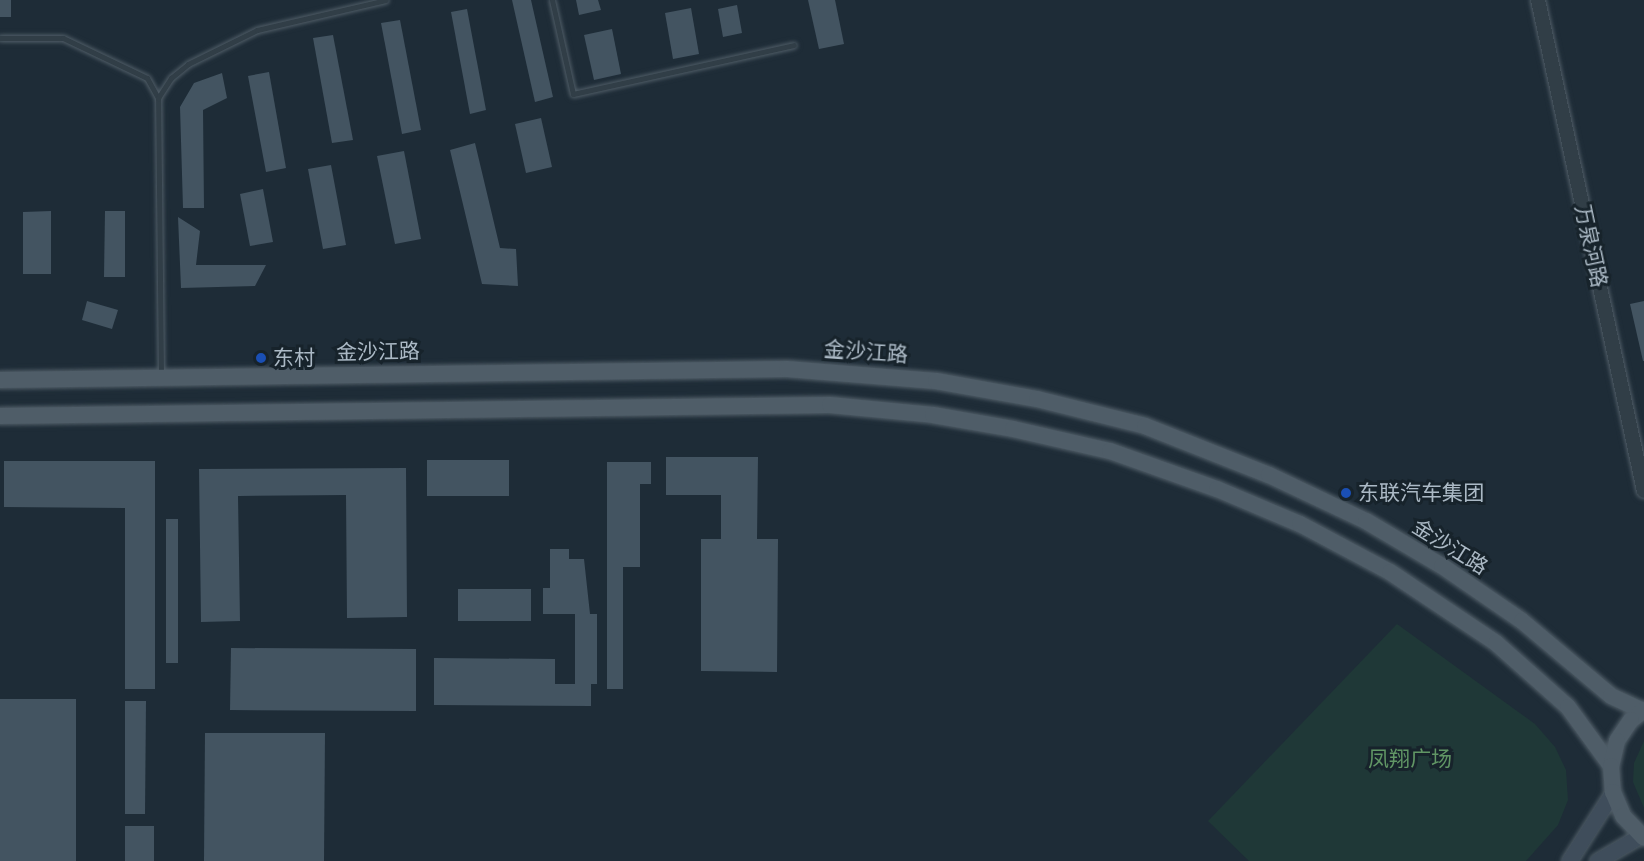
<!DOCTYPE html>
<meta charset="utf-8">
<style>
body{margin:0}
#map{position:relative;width:1644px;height:861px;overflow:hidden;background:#1e2c37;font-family:"Archivo Narrow","Noto Sans SC",sans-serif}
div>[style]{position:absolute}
.green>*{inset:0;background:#1f3837}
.building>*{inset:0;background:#435461}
.roads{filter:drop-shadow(0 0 2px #4f5c66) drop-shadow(0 0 2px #4f5c66)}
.service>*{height:5px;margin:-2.5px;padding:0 2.5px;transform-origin:2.5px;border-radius:2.5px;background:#313e47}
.tertiary>*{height:14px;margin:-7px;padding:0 7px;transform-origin:7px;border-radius:7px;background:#313e47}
.secondary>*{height:15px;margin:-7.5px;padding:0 7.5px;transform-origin:7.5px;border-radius:7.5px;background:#3f4d5b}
.primary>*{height:16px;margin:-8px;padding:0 8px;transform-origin:8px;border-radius:8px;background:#4f5d68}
.dots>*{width:16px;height:16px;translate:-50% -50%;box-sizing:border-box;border:3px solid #17232b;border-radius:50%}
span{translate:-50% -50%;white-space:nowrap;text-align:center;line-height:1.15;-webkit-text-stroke:6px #17232b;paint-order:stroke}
.street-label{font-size:21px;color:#abb9c5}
.poi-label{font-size:21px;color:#abb9c5}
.left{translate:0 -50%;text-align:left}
.park-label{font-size:21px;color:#619665}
</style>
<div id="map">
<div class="green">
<div style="clip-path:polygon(1397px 624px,1535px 724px,1555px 747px,1566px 770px,1568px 800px,1558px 825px,1526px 861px,1249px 861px,1208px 821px)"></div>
<div style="clip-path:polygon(1644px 741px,1644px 808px,1633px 782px,1634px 763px)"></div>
</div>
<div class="building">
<div style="clip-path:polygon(0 0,11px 0,11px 17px,0 17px)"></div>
<div style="clip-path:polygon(512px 0,531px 0,553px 97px,535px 102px)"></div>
<div style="clip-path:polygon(576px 0,598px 0,601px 10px,579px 15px)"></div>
<div style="clip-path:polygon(808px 0,835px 0,844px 44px,819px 49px)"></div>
<div style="clip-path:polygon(737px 5px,742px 33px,723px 37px,718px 9px)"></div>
<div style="clip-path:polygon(691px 8px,699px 54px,673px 59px,665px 13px)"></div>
<div style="clip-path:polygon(467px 9px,486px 110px,470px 114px,451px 12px)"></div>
<div style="clip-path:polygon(400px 20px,421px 130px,402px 134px,381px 23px)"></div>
<div style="clip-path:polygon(612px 29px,621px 74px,594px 80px,584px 35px)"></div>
<div style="clip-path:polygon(333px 35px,353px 140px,332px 143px,313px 38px)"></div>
<div style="clip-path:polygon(269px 72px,286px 168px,266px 172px,248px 76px)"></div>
<div style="clip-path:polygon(222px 73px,227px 98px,203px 110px,204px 208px,183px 208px,180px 107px,194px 83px)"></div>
<div style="clip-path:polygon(541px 118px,552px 167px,526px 173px,515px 124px)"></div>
<div style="clip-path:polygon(475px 143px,500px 248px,516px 249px,518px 286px,482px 284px,450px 150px)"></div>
<div style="clip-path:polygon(404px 151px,421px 239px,395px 244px,377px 156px)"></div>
<div style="clip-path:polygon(331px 165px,346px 245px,323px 249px,308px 169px)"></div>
<div style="clip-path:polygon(263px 189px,273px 242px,250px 246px,240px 194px)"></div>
<div style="clip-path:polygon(51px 211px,51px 274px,23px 274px,23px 212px)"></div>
<div style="clip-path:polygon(105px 211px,125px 211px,125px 277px,104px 277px)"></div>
<div style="clip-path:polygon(178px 217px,200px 231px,196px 265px,266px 265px,255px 286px,181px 288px)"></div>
<div style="clip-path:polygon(87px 301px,118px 310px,112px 329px,82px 320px)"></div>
<div style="clip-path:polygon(1644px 301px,1644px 361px,1643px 361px,1630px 304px)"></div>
<div style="clip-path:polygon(666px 457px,758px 457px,757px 539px,778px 539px,777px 672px,701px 671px,701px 539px,721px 539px,721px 495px,666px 495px)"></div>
<div style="clip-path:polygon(427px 460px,509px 460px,509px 496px,427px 496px)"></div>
<div style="clip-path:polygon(4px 461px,155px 461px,155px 689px,125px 689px,125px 508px,4px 507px)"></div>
<div style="clip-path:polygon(607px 462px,651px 462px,651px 484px,640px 484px,640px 567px,623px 567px,623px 689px,607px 689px)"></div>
<div style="clip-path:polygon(406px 468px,407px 617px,347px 618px,346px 495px,238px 496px,240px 621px,201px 622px,199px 469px)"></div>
<div style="clip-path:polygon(166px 519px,178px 519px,178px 663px,166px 663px)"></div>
<div style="clip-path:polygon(550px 549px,569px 549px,569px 559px,584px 559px,590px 614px,597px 614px,597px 684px,591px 684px,591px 706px,434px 705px,434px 658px,555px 659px,555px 684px,575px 684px,575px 614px,543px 614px,543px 588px,550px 588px)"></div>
<div style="clip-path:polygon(458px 589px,531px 589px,531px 621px,458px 621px)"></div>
<div style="clip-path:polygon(231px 648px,416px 649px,416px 711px,230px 710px)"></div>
<div style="clip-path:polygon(0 699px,76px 699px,76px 861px,0 861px)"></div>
<div style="clip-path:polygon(125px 701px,146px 701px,145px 814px,125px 814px)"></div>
<div style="clip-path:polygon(205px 733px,325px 733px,324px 861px,204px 861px)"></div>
<div style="clip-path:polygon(125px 826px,154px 826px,154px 861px,125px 861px)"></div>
</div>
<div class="roads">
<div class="service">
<div style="left:552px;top:0;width:96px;rotate:77.4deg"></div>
<div style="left:573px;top:94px;width:226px;rotate:-12.5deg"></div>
<div style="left:0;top:38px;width:63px"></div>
<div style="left:63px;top:38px;width:93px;rotate:25.5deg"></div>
<div style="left:147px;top:78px;width:23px;rotate:61deg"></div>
<div style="left:161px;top:376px;width:278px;rotate:-90.6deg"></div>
<div style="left:158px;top:98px;width:24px;rotate:-57deg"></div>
<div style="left:171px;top:78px;width:22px;rotate:-39deg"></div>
<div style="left:188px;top:64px;width:77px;rotate:-26.2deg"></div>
<div style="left:257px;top:30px;width:132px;rotate:-13.1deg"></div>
</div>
<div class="tertiary">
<div style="left:1538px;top:0;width:502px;rotate:77.82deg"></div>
</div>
<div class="secondary">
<div style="left:1569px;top:861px;width:82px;rotate:-57.5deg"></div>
<div style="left:1597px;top:861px;width:50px;rotate:-30.2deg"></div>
</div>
<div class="primary">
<div style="left:0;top:380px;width:787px;rotate:-0.8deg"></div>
<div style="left:787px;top:369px;width:149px;rotate:4.6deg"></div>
<div style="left:936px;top:381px;width:103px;rotate:10.1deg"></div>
<div style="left:1037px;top:399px;width:111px;rotate:14deg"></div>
<div style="left:1145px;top:426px;width:133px;rotate:21.6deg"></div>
<div style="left:1269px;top:475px;width:107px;rotate:25.4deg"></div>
<div style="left:1366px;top:521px;width:88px;rotate:30.6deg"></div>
<div style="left:1442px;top:566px;width:97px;rotate:34.5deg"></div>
<div style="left:1522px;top:621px;width:116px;rotate:40.1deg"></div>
<div style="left:1611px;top:696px;width:35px;rotate:25deg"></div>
<div style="left:0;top:416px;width:830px;rotate:-0.76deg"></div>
<div style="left:830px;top:405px;width:103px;rotate:5.5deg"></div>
<div style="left:933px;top:415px;width:81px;rotate:9.9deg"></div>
<div style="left:1013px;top:429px;width:99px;rotate:12.8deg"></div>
<div style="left:1110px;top:451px;width:114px;rotate:19.6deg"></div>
<div style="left:1217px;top:489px;width:90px;rotate:22.9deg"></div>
<div style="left:1300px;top:524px;width:102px;rotate:28.1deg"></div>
<div style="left:1390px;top:572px;width:128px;rotate:33.8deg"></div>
<div style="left:1496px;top:643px;width:96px;rotate:41.6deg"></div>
<div style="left:1568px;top:707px;width:73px;rotate:53.9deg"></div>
<div style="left:1644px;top:710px;width:16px;rotate:142deg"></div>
<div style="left:1631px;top:720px;width:25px;rotate:124deg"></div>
<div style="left:1617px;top:741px;width:26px;rotate:103deg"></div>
<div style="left:1611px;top:766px;width:26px;rotate:86deg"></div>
<div style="left:1613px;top:792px;width:26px;rotate:67deg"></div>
<div style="left:1623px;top:816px;width:30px;rotate:46deg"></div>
</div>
</div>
<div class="dots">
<div style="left:261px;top:358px;background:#1a4fb4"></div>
<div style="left:1346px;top:493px;background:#1a4fb4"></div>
</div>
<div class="street-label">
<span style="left:1591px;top:246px;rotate:78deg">万泉河路</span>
<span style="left:378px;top:352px;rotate:-1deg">金沙江路</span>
<span style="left:866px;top:352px;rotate:4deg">金沙江路</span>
<span style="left:1450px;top:547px;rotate:32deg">金沙江路</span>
</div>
<div class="poi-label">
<span class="left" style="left:273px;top:358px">东村</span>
<span class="left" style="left:1358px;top:493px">东联汽车集团</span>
</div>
<div class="park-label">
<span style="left:1410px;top:759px">凤翔广场</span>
</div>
</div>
